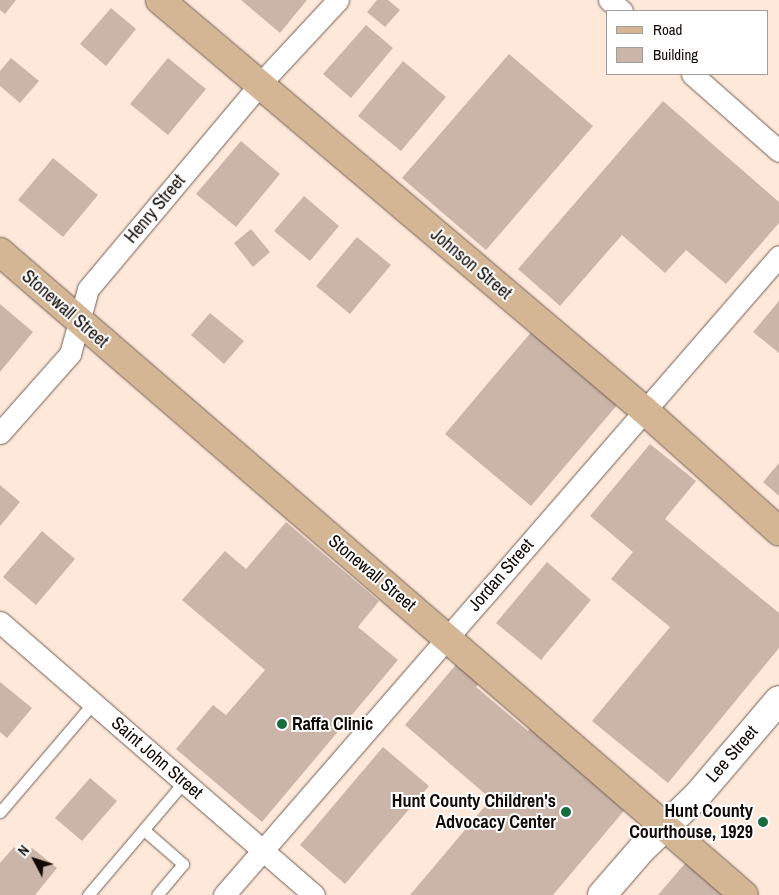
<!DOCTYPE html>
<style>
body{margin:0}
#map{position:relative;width:779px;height:895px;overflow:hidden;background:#fee8da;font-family:"Archivo Narrow",sans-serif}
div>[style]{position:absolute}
.building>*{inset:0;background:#cab5a8}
.roads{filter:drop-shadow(0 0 1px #705e52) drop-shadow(0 0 1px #705e52)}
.service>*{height:11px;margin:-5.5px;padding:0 5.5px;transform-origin:5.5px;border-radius:5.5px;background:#fff}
.minor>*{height:21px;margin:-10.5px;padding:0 10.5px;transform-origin:10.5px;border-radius:10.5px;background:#fff}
.secondary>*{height:28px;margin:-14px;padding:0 14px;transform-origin:14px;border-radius:14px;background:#fff}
.primary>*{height:28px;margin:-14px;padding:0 14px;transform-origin:14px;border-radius:14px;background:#d4b594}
.dots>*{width:14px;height:14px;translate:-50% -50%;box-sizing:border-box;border:2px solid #fff;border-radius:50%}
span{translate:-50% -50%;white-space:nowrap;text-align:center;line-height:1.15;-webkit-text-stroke:4px #fff;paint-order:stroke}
.street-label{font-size:18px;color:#110a06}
.poi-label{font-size:18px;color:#110a06;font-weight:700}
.left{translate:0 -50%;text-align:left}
.right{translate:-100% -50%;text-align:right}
.legend{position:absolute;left:606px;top:10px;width:162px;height:65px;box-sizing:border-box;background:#fff;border:1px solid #a09d9b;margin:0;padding:6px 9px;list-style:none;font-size:15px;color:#110a06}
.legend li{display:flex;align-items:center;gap:10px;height:25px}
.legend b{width:25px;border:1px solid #a09d9b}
.north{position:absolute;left:10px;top:835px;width:50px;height:50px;-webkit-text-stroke:4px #fff;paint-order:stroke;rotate:310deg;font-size:14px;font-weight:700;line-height:20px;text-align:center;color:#110a06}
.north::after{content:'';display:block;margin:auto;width:18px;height:22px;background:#110a06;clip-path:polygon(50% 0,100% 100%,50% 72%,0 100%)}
</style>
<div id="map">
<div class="building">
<div style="clip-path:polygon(0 0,16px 0,5px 14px,0 10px)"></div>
<div style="clip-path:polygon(241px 0,307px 0,280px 33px)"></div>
<div style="clip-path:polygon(377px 0,388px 0,400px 10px,385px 27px,367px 12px)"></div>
<div style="clip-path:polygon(111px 8px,136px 29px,106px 66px,80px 44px)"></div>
<div style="clip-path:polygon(366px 25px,393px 48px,351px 98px,323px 74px)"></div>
<div style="clip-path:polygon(509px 54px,593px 126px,486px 250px,402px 178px)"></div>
<div style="clip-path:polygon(11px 58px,39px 81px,20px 103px,0 86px,0 71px)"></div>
<div style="clip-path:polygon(168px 58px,206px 89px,168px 135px,130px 104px)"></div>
<div style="clip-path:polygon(403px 61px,446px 97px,401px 151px,358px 116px)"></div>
<div style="clip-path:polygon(663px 101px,779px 202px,779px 223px,726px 284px,686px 250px,665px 273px,622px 235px,560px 306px,518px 269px)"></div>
<div style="clip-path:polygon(241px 141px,280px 174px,236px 227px,196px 194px)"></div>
<div style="clip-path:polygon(53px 158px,98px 195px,63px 237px,18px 200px)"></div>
<div style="clip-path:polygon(304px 196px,339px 226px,310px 261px,274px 231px)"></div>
<div style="clip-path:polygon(251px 229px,270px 252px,253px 267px,234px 243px)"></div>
<div style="clip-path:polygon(357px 237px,391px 265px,350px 314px,316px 286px)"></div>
<div style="clip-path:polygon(779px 301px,779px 353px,753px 332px)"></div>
<div style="clip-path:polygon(0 304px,33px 332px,0 372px)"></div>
<div style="clip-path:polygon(210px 313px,244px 341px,224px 364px,191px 335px)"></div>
<div style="clip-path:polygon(538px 324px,624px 397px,531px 506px,445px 434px)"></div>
<div style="clip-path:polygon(650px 444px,696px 481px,665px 519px,779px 613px,779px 648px,668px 783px,592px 721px,670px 627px,611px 579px,633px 552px,590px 516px)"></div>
<div style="clip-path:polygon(779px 463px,779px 496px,763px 482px)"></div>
<div style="clip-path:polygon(0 485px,20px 502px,0 526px)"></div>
<div style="clip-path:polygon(286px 522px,379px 601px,358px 627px,398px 660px,262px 822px,176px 749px,213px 705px,226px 715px,265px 670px,182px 600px,225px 551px,246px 569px)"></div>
<div style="clip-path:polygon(42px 531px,75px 559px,36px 605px,3px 577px)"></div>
<div style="clip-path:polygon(547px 562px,591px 600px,541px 660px,496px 623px)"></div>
<div style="clip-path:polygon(459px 661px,482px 680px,476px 687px,528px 731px,533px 725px,628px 806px,553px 895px,410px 895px,491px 799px,405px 725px)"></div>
<div style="clip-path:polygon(0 682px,32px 708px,7px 738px,0 732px)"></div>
<div style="clip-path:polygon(383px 747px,429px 786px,345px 884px,300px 845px)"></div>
<div style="clip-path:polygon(90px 778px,117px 801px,82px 841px,55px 818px)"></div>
<div style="clip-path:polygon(14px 847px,25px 856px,32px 848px,57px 868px,35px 895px,0 895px,0 863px)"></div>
<div style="clip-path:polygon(693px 854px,735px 895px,658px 895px)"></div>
</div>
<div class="roads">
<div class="service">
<div style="left:0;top:812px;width:143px;rotate:-49.5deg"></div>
<div style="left:144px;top:830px;width:52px;rotate:41.1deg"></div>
<div style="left:183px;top:864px;width:40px;rotate:130deg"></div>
<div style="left:88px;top:895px;width:148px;rotate:-49.7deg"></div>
</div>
<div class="minor">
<div style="left:609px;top:0;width:17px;rotate:40deg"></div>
<div style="left:692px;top:74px;width:116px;rotate:41.5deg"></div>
<div style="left:0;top:433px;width:106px;rotate:-48.5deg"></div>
<div style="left:70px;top:354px;width:67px;rotate:-74.5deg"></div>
<div style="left:88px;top:289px;width:266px;rotate:-50deg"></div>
<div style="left:259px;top:85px;width:116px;rotate:-47.1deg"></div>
<div style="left:0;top:622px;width:416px;rotate:41deg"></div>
<div style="left:224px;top:895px;width:846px;rotate:-49.02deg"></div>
</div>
<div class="secondary">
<div style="left:602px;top:895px;width:60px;rotate:-49.1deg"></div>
<div style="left:641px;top:850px;width:78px;rotate:-44deg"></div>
<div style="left:697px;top:796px;width:126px;rotate:-49.5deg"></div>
</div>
<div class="primary">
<div style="left:160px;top:0;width:633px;rotate:40.26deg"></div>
<div style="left:643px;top:409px;width:183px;rotate:41.9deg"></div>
<div style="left:0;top:252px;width:983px;rotate:40.84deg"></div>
</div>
</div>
<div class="dots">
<div style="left:282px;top:724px;background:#186c3e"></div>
<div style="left:566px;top:812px;background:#186c3e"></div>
<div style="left:763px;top:822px;background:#186c3e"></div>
</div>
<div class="street-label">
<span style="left:155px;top:209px;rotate:-50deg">Henry Street</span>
<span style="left:471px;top:264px;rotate:40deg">Johnson Street</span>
<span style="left:65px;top:309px;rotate:41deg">Stonewall Street</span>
<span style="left:372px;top:573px;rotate:40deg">Stonewall Street</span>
<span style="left:501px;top:575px;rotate:-49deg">Jordan Street</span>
<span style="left:732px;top:754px;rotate:-49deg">Lee Street</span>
<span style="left:157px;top:758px;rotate:41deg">Saint John Street</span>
</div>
<div class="poi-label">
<span class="left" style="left:292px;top:724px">Raffa Clinic</span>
<span class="right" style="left:556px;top:812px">Hunt County Children's<br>Advocacy Center</span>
<span class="right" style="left:753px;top:822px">Hunt County<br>Courthouse, 1929</span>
</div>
<ul class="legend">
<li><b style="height:6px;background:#d4b594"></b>Road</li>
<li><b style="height:14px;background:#cab5a8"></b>Building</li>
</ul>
<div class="north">N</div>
</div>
